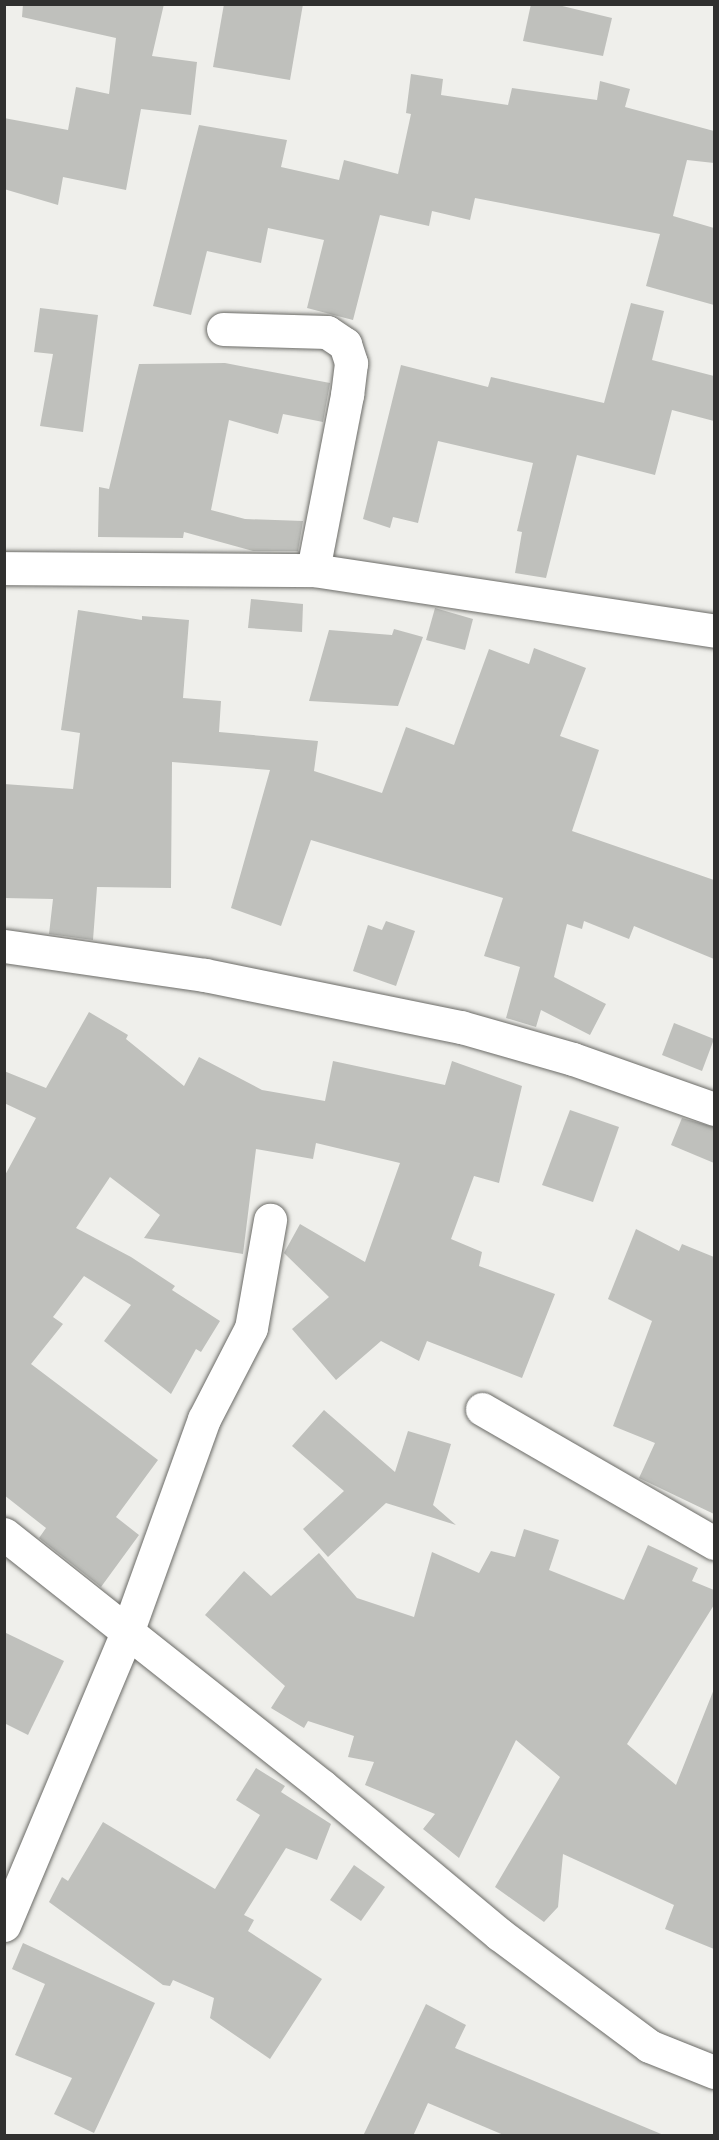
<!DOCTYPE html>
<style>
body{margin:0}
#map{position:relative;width:719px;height:2140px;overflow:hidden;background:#efefeb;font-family:Commissioner,sans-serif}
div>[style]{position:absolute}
.building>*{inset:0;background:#bfc0bc}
.roads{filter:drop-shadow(0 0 2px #6b6b67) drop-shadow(0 0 2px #6b6b67)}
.minor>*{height:33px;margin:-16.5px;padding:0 16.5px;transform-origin:16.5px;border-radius:16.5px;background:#fff}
span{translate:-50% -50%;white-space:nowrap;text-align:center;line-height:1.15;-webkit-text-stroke:4.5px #efefeb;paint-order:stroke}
.frame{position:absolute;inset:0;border:6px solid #30302f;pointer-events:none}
</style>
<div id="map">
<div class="building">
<div style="clip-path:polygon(23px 4px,164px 4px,152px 56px,197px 62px,191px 115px,141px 109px,126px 190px,63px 177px,58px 205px,4px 189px,4px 118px,68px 130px,76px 87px,109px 94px,116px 38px,22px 17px)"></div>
<div style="clip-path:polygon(224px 4px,303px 4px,290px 80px,213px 67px)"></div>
<div style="clip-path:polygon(531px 4px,554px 4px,612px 18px,603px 56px,523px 41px)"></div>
<div style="clip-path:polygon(411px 74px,443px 79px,441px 95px,508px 105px,512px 88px,597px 100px,600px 81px,630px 89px,625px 107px,714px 131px,714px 163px,687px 160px,673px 216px,714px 228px,714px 305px,646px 286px,660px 234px,475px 198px,470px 220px,432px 211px,429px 226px,380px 215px,353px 320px,307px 308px,324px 240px,268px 228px,261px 263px,207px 251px,191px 315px,153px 306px,199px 125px,287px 140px,281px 167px,339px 180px,344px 160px,398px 174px,411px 114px,406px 113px)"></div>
<div style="clip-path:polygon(631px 303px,664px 311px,652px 360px,714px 376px,714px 421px,672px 410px,655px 475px,577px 455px,546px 578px,515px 573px,522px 532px,517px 531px,533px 463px,438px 441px,418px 523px,393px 517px,390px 528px,363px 519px,401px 365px,488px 387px,491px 377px,604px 403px)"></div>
<div style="clip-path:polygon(40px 308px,98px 315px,83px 432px,40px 426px,53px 354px,34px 352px)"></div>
<div style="clip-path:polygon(225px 363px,330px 383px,323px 422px,283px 414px,278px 434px,229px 420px,211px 510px,245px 519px,303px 521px,298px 551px,253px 551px,184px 532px,183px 538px,98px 537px,99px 487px,109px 489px,139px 364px)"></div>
<div style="clip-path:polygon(251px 599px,303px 604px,302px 632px,248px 628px)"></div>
<div style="clip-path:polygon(435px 608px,473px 619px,465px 650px,426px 640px)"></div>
<div style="clip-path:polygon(78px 610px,142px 620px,142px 616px,189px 620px,183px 698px,221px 701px,219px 732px,318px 741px,314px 771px,382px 793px,406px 727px,454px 745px,489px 649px,529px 664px,534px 648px,586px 668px,560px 736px,599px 750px,572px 831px,714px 880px,714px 959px,634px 926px,629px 939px,584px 921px,582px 929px,567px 924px,554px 977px,606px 1004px,590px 1035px,541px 1010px,536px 1027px,506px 1018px,520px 967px,484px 956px,503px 898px,311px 840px,281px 926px,231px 908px,270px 770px,172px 762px,171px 888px,97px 887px,93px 940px,49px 934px,53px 899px,4px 898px,4px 784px,73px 789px,80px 733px,61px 730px)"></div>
<div style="clip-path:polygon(394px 629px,423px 637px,398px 706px,309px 701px,329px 630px,392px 635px)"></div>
<div style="clip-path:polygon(386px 921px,415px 931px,396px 986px,353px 971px,368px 925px,382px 930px)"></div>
<div style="clip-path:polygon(89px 1012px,128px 1035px,126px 1039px,184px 1086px,199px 1057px,262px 1090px,325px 1101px,333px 1061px,445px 1085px,452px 1061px,522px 1086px,499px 1183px,474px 1176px,451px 1239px,482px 1252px,479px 1266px,555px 1294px,522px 1378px,427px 1341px,419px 1361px,381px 1341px,336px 1380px,292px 1329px,329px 1297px,284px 1253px,300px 1224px,365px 1262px,400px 1163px,316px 1143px,313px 1159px,256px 1149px,243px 1254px,144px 1238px,160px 1215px,110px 1177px,76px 1228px,131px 1257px,175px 1286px,172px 1290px,220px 1321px,201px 1352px,196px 1349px,171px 1394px,104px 1341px,131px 1305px,84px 1276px,53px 1317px,63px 1324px,31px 1364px,158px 1460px,116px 1517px,139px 1535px,101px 1587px,39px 1538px,46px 1528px,4px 1495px,4px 1177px,36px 1118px,4px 1103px,4px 1071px,46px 1088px)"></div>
<div style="clip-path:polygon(674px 1023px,714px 1039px,702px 1071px,662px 1055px)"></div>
<div style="clip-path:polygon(570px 1110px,619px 1127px,593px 1202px,542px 1185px)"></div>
<div style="clip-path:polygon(682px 1118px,714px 1127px,714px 1163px,671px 1145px)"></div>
<div style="clip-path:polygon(636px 1229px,679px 1251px,682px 1244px,714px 1257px,714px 1514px,639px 1478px,655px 1443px,613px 1426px,652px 1321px,608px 1299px)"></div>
<div style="clip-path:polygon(324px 1410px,395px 1472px,408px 1431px,451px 1444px,433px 1505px,456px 1525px,386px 1503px,328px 1557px,303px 1529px,344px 1491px,292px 1446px)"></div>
<div style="clip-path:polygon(524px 1529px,559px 1540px,549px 1570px,624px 1600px,648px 1545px,698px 1568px,692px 1581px,714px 1590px,714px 1605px,627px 1744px,676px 1785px,714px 1689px,714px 1949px,665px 1929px,674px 1905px,563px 1854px,558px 1907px,544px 1922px,495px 1887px,560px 1777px,516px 1740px,459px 1858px,423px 1829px,435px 1814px,365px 1785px,374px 1762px,348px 1757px,354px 1736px,308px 1721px,304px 1728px,271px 1708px,285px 1686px,205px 1615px,244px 1571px,271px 1596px,319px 1553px,357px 1598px,414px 1617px,432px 1552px,479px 1573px,491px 1551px,515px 1557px)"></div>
<div style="clip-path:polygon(4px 1632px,64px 1661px,28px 1735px,4px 1723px)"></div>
<div style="clip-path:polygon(256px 1768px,285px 1786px,281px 1792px,331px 1824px,317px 1860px,286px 1848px,244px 1915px,254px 1920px,248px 1931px,322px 1979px,270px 2059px,210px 2018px,214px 1998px,173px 1980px,170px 1986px,163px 1985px,49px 1902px,62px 1877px,68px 1881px,103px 1822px,215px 1889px,260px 1815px,236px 1800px)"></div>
<div style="clip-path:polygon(354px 1865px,385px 1887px,361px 1921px,330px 1900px)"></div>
<div style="clip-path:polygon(23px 1943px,155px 2003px,94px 2133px,54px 2114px,72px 2078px,15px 2055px,45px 1984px,12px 1969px)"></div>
<div style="clip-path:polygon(426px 2004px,466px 2025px,455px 2048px,666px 2136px,506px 2136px,428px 2103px,413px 2136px,363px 2136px)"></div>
</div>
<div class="roads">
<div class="minor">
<div style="left:223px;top:329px;width:104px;rotate:1.7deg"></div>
<div style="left:327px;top:332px;width:22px;rotate:34deg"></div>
<div style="left:345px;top:344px;width:20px;rotate:72deg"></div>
<div style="left:351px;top:363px;width:32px;rotate:97deg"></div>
<div style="left:347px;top:395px;width:178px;rotate:101deg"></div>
<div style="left:4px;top:568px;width:309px;rotate:0.4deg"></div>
<div style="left:313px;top:570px;width:406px;rotate:8.6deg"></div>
<div style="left:4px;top:946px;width:203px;rotate:8.2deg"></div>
<div style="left:205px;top:975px;width:261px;rotate:11.5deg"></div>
<div style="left:461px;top:1027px;width:116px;rotate:15.9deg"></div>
<div style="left:573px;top:1059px;width:150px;rotate:19.5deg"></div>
<div style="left:482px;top:1409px;width:268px;rotate:30deg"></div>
<div style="left:4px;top:1534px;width:406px;rotate:38.4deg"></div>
<div style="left:322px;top:1786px;width:231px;rotate:39.9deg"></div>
<div style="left:499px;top:1934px;width:187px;rotate:36.7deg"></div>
<div style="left:649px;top:2046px;width:70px;rotate:21.8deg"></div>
<div style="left:4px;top:1925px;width:320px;rotate:-67.2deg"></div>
<div style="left:128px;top:1630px;width:224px;rotate:-70.2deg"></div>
<div style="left:204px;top:1419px;width:102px;rotate:-62.7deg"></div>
<div style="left:251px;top:1328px;width:110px;rotate:-80deg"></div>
</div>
</div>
<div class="frame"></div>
</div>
